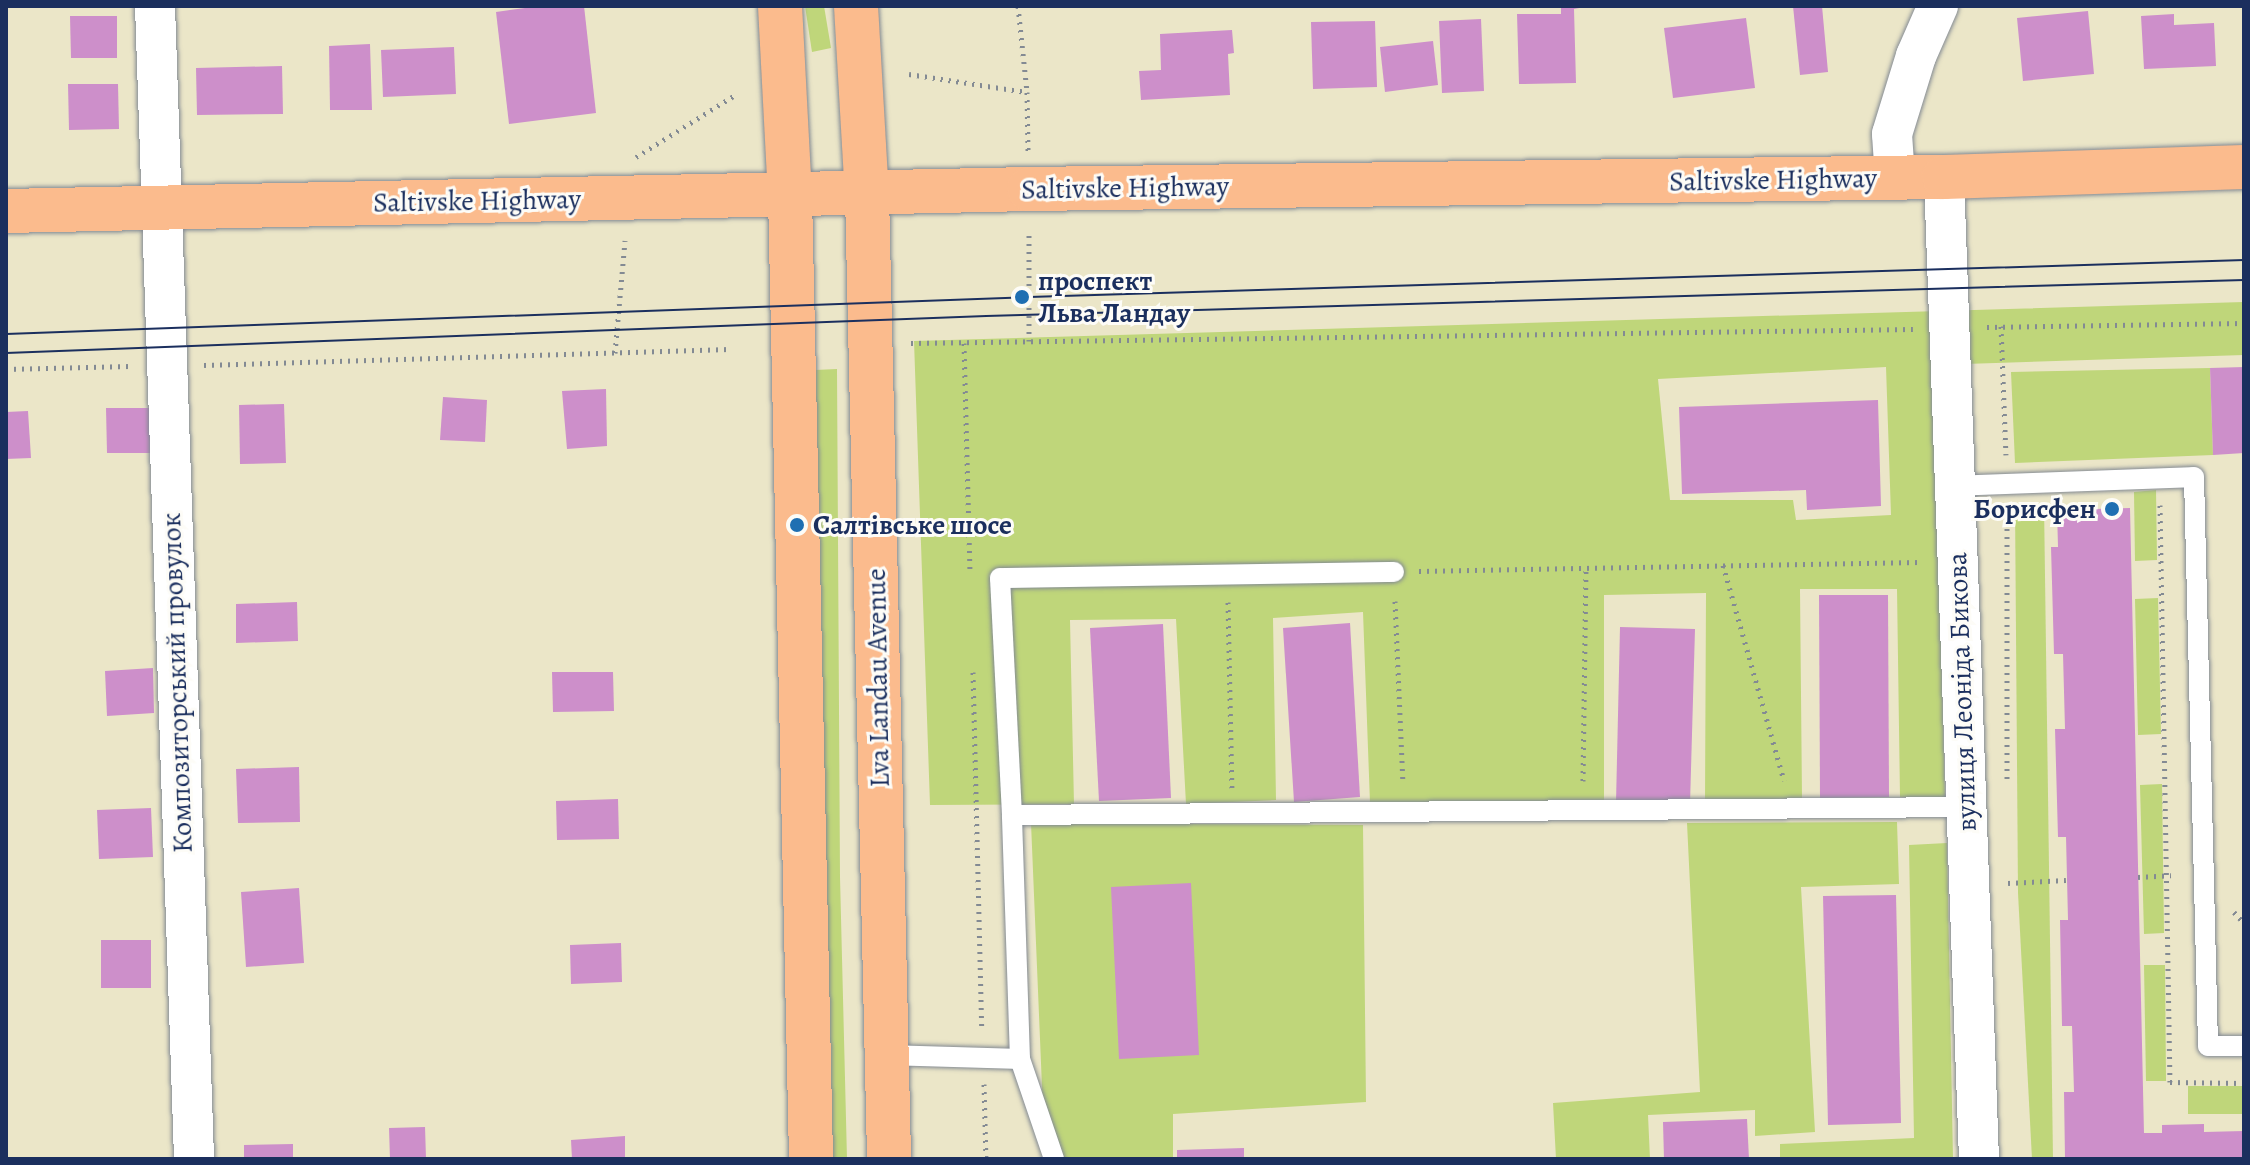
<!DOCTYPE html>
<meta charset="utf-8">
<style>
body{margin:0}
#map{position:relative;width:2250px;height:1165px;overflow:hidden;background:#ebe6c8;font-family:Alegreya,serif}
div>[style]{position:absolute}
.green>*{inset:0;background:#bfd67a}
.building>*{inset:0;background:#cd8fca}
.path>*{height:5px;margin-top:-2.5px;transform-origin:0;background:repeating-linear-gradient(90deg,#838a93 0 2px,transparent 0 8px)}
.roads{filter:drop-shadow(0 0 2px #838a93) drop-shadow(0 0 2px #838a93)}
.service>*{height:20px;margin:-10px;padding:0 10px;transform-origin:10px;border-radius:10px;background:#fff}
.minor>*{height:40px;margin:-20px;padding:0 20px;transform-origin:20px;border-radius:20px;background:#fff}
.primary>*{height:44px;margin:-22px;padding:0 22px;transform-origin:22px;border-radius:22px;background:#fbbb8d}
.tram>*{height:2px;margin:-1px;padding:0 1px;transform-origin:1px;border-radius:1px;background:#1b2f5e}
.dots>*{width:22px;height:22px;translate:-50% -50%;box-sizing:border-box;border:4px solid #fdfcf7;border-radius:50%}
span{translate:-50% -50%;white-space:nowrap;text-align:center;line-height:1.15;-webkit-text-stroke:6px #fdfcf7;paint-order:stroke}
.street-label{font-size:28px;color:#1b2f5e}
.poi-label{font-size:28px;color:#1b2f5e;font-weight:700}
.left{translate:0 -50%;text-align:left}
.right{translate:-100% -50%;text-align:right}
.frame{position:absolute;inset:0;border:8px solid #1b2f5e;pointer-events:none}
</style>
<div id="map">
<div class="green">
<div style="clip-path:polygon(805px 6px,824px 6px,831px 48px,812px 52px)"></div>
<div style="clip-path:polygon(evenodd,2244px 302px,2244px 355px,1934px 365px,1945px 797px,1900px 797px,1897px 589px,1800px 589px,1802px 798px,1705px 801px,1706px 593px,1604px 595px,1604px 801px,1370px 803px,1363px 612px,1273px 618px,1276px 800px,1186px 804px,1176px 619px,1070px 620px,1074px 804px,930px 805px,914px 341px,2244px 302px,1886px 367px,1891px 515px,1796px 520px,1793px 500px,1670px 500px,1658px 379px,1886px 367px)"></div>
<div style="clip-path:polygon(2210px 368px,2213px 455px,2015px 463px,2011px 372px)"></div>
<div style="clip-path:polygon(837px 369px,840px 877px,847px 1159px,825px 1159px,815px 370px)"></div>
<div style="clip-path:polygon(2156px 490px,2157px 560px,2135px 561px,2134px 492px)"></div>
<div style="clip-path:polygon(2015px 503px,2044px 503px,2053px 1159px,2032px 1159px,2018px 893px)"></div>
<div style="clip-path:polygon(2158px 598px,2161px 734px,2138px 735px,2135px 599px)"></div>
<div style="clip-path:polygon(2162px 784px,2164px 933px,2144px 934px,2140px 785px)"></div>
<div style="clip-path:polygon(1897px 822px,1899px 884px,1801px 887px,1815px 1132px,1755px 1136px,1755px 1110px,1648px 1115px,1650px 1159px,1556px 1159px,1553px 1103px,1700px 1092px,1687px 823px)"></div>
<div style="clip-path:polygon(1031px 823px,1363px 825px,1366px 1102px,1173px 1114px,1173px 1159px,1045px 1159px)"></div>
<div style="clip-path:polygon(1947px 843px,1953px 1159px,1780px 1159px,1780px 1144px,1914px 1138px,1909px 845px)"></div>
<div style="clip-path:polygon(2144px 965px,2165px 965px,2166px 1081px,2146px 1081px)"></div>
<div style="clip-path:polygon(2188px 1086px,2244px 1086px,2244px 1114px,2188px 1114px)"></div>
</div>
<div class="building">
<div style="clip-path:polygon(540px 6px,584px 6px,596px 113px,509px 124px,496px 12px)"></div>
<div style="clip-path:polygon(1561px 6px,1590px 6px,1574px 9px,1576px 83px,1519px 84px,1517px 14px,1561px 14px)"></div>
<div style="clip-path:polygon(1793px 6px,1822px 6px,1828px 72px,1800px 75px)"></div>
<div style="clip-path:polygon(2088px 11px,2094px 74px,2023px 81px,2017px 18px)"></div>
<div style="clip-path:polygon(2174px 14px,2174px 25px,2214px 23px,2216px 66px,2144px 69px,2141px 16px)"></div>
<div style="clip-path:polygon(70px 16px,117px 16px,117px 58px,71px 58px)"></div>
<div style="clip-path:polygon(1746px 18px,1755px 88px,1673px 98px,1664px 28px)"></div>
<div style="clip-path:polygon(1481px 19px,1484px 91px,1442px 93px,1439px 21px)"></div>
<div style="clip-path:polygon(1375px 21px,1377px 87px,1313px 89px,1311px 22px)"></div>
<div style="clip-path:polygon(1232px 30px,1234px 53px,1228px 54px,1230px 95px,1141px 100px,1139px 71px,1161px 70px,1160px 34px)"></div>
<div style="clip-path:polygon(1433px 41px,1438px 85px,1385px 92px,1380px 47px)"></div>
<div style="clip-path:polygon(370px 44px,372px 110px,330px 110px,329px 46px)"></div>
<div style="clip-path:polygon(454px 47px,456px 94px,383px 97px,381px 50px)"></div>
<div style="clip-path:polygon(282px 66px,283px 114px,197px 115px,196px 68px)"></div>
<div style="clip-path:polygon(68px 84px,118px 84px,119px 129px,69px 130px)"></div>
<div style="clip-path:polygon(2244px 367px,2244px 453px,2213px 455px,2210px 368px)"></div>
<div style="clip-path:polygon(606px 389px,607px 446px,567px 449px,562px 391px)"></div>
<div style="clip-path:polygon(443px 397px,487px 400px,485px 442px,440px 440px)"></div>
<div style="clip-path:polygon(1878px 400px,1881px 506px,1807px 510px,1806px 490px,1682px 494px,1679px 407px)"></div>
<div style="clip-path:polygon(284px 404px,286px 463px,240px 464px,239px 405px)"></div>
<div style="clip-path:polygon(106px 408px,150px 408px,150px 453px,107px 453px)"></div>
<div style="clip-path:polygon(28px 411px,31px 458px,6px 459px,6px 412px)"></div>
<div style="clip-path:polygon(2130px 508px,2144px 1133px,2162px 1133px,2162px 1125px,2204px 1124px,2204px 1132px,2244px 1131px,2244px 1159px,2065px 1159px,2064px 1092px,2074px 1092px,2072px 1026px,2062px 1026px,2060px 920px,2068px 920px,2066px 837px,2058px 837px,2055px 729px,2065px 729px,2063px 654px,2054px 654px,2051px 547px,2058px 547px,2057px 510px)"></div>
<div style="clip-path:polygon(1819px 595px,1888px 595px,1889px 797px,1820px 798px)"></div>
<div style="clip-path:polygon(297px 602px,298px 641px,236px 643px,236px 604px)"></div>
<div style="clip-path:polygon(1350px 623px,1360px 797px,1294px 802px,1283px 628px)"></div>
<div style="clip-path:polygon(1163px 624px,1171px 798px,1099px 801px,1090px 628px)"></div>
<div style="clip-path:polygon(1620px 627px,1695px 629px,1690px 804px,1616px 803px)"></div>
<div style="clip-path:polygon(153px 668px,154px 713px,107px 716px,105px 671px)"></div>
<div style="clip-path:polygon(552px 672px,613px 672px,614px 711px,553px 712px)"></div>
<div style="clip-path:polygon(299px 767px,300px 822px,238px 823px,236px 769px)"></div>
<div style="clip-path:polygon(618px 799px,619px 839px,557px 840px,556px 801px)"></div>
<div style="clip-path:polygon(151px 808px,153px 857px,99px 859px,97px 810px)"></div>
<div style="clip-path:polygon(1191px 883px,1199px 1055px,1119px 1059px,1111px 887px)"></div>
<div style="clip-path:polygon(299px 888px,304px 963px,246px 967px,241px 892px)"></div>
<div style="clip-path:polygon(1896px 895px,1901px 1123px,1828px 1125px,1823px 896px)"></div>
<div style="clip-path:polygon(101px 940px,151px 940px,151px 988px,101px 988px)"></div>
<div style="clip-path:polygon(621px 943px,622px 982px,571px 984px,570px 945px)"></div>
<div style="clip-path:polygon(1747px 1119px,1749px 1159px,1664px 1159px,1663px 1122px)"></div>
<div style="clip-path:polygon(425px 1127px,426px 1159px,390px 1159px,389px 1128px)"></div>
<div style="clip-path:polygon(625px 1136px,625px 1159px,572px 1159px,571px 1140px)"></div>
<div style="clip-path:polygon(293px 1144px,293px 1159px,244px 1159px,244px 1145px)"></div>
<div style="clip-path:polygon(1244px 1148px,1244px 1159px,1177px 1159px,1177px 1150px)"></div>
</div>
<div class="path">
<div style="left:1018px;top:6px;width:86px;rotate:84deg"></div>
<div style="left:1027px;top:92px;width:59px;rotate:89deg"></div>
<div style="left:909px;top:74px;width:119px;rotate:8.7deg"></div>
<div style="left:636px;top:157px;width:119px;rotate:-32deg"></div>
<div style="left:2001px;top:326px;width:129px;rotate:87.8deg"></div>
<div style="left:1987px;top:327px;width:257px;rotate:-0.9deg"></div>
<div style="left:1029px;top:341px;width:111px;rotate:-90deg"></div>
<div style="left:911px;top:343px;width:1002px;rotate:-0.8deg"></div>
<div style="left:964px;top:343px;width:231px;rotate:88.5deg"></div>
<div style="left:615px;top:353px;width:113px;rotate:-84.9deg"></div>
<div style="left:204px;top:365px;width:526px;rotate:-1.74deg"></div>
<div style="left:6px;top:369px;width:124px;rotate:-1.4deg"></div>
<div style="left:2160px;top:505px;width:577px;rotate:89.01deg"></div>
<div style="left:2170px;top:1082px;width:74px;rotate:0.8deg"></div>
<div style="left:2007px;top:513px;width:266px;rotate:90deg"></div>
<div style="left:1723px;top:565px;width:224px;rotate:74.2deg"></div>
<div style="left:1419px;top:571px;width:502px;rotate:-1.03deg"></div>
<div style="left:1395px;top:601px;width:182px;rotate:87.5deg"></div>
<div style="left:1228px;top:602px;width:186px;rotate:88.8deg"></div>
<div style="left:973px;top:672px;width:358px;rotate:88.6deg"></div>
<div style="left:1583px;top:781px;width:213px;rotate:-89.2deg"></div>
<div style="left:2138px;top:877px;width:33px;rotate:-3deg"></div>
<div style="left:2008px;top:883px;width:58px;rotate:-3deg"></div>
<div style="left:2234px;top:912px;width:15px;rotate:48deg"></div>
<div style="left:984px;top:1084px;width:75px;rotate:88.5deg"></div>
</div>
<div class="roads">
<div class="service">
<div style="left:1954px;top:486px;width:240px;rotate:-2.1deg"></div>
<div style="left:2194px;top:477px;width:569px;rotate:88.59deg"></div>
<div style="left:2208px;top:1046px;width:36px"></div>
<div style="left:1012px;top:815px;width:237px;rotate:-92.9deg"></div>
<div style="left:1000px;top:578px;width:394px;rotate:-0.9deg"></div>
<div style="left:887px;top:1055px;width:133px;rotate:1.7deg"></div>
<div style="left:1020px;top:1059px;width:244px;rotate:-91.9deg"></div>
<div style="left:1012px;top:815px;width:955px;rotate:-0.48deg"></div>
<div style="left:1020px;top:1059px;width:106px;rotate:71.2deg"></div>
</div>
<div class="minor">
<div style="left:155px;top:6px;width:1154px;rotate:88.06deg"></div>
<div style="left:1944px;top:177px;width:983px;rotate:87.96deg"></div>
<div style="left:1895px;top:178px;width:44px;rotate:-93.9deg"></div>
<div style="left:1892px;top:134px;width:82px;rotate:-72.9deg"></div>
<div style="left:1916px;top:56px;width:55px;rotate:-66.3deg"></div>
</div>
<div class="primary">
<div style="left:780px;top:6px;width:189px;rotate:87deg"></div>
<div style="left:790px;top:195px;width:964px;rotate:88.75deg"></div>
<div style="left:856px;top:6px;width:188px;rotate:86.7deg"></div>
<div style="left:867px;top:194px;width:965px;rotate:88.69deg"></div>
<div style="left:6px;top:211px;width:1023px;rotate:-1.23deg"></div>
<div style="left:1029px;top:189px;width:915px;rotate:-0.75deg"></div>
<div style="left:1944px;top:177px;width:300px;rotate:-1.9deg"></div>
</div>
</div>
<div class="tram">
<div style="left:6px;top:334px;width:1024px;rotate:-2.07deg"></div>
<div style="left:1029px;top:297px;width:1216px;rotate:-1.74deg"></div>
<div style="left:6px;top:353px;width:981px;rotate:-2.16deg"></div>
<div style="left:986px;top:316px;width:1259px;rotate:-1.64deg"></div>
</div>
<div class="dots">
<div style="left:1022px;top:297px;background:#1f6fb2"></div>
<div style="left:2112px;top:509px;background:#1f6fb2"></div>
<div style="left:797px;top:525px;background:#1f6fb2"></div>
</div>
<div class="street-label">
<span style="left:1773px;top:180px;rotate:-1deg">Saltivske Highway</span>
<span style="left:1125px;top:188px;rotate:-1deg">Saltivske Highway</span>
<span style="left:477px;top:201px;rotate:-1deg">Saltivske Highway</span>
<span style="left:878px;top:678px;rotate:-91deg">Lva Landau Avenue</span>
<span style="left:177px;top:683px;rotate:-92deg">Композиторський провулок</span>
<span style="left:1962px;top:692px;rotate:-92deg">вулиця Леоніда Бикова</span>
</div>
<div class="poi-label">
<span class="left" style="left:1038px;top:297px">проспект<br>Льва Ландау</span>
<span class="right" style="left:2096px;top:509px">Борисфен</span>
<span class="left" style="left:813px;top:525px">Салтівське шосе</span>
</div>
<div class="frame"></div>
</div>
